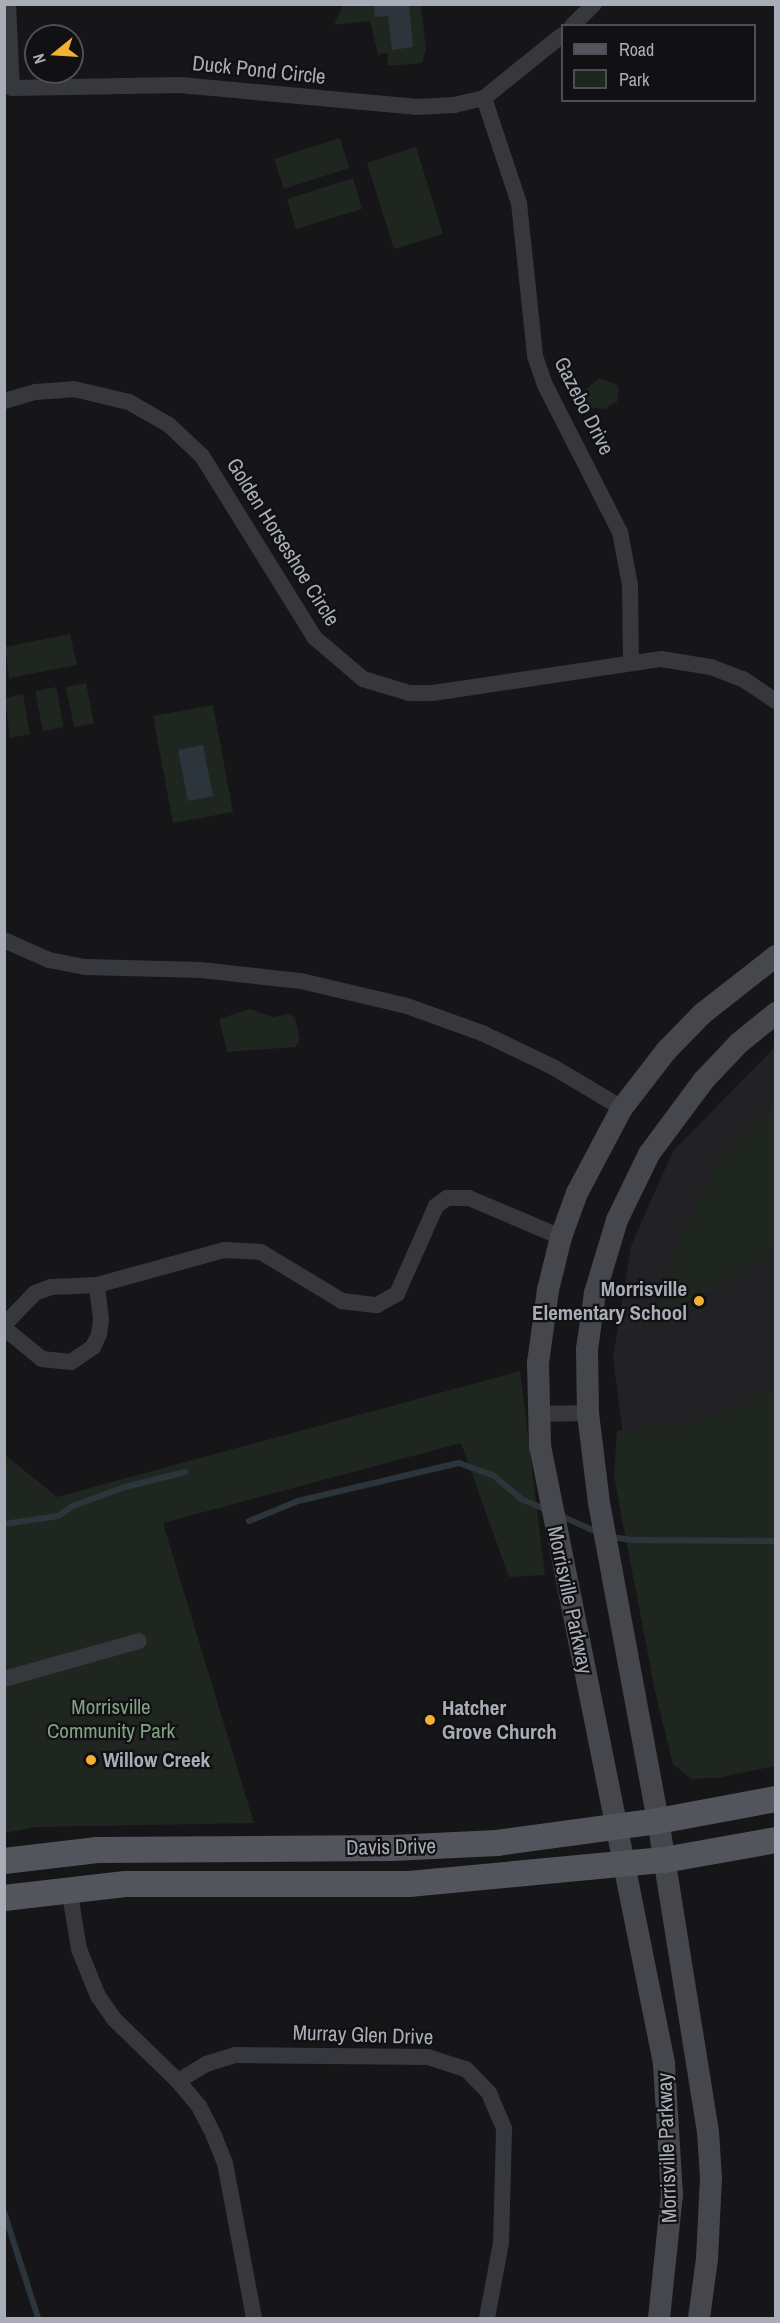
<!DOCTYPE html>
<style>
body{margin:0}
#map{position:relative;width:780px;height:2323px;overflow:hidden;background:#161618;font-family:"Archivo Narrow",sans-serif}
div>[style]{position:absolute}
.built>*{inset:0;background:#222225}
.green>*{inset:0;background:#1e261f}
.water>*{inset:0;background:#2c353c}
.stream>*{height:6px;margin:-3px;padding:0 3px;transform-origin:3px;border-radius:3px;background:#2c353c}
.minor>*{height:16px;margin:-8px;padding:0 8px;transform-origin:8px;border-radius:8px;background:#37383d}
.secondary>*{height:22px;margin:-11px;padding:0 11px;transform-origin:11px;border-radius:11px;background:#45474d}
.primary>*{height:26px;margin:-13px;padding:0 13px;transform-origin:13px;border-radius:13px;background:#53555c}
.dots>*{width:16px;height:16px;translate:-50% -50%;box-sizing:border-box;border:3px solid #111113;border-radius:50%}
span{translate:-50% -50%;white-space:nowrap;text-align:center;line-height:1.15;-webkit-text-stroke:4.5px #111113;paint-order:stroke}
.street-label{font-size:21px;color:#a8adb8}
.poi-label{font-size:21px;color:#a8adb8;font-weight:700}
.right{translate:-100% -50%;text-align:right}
.left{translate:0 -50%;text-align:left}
.park-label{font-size:21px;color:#7fa381}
.frame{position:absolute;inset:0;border:6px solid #a8adb8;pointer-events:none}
.legend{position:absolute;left:561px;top:24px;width:195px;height:78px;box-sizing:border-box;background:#111113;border:2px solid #4d4f55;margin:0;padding:8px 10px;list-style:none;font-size:18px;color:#a8adb8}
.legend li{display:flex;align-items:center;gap:12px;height:30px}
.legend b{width:30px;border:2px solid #4d4f55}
.north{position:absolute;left:24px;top:24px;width:60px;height:60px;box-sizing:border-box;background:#111113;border:2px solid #4d4f55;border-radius:50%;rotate:252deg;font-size:16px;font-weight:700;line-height:24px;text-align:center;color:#a8adb8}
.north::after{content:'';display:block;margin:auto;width:21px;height:27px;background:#f2b134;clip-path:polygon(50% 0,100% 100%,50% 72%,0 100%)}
</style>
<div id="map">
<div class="built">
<div style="clip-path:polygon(775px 1047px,775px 1522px,629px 1483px,613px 1357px,631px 1246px,673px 1151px)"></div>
</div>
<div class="green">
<div style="clip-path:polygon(343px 5px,421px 5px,426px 49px,422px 63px,388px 66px,387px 53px,378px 54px,370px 21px,334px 25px)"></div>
<div style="clip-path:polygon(340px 138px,349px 168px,284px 189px,274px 159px)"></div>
<div style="clip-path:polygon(416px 147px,443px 234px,394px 249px,367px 163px)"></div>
<div style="clip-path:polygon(353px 178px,362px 209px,296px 229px,287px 199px)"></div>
<div style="clip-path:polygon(599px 378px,615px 384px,619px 389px,617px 402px,604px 409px,582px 406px,583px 392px)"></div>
<div style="clip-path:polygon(70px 634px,77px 665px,9px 678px,5px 647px)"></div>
<div style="clip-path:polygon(86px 683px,94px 723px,74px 727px,66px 687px)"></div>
<div style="clip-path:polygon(56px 687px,64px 727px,43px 731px,35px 691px)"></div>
<div style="clip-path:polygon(23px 694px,30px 734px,10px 738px,5px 698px)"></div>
<div style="clip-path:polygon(213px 705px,233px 812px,173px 823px,153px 716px)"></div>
<div style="clip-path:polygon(250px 1009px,273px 1017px,289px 1014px,295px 1018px,300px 1040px,295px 1047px,227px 1052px,219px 1019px)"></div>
<div style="clip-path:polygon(775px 1106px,775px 1248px,716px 1288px,675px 1307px,661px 1304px,678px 1239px,714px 1172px,754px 1120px)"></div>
<div style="clip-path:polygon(520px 1371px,545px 1575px,509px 1577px,461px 1443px,163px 1523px,254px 1823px,37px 1827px,5px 1833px,4px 1454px,57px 1497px)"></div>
<div style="clip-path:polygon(761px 1393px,776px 1393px,775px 1766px,717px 1778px,691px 1779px,673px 1764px,656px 1696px,614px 1477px,617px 1431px,693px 1423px,737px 1408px)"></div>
</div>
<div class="water">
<div style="clip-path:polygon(374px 5px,409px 5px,413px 47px,392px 50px,388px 16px,375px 17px)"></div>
<div style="clip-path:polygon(203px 745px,213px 796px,188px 801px,178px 750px)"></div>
</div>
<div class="stream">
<div style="left:559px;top:1515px;width:44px;rotate:24.2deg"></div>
<div style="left:249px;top:1521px;width:53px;rotate:-22.2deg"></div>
<div style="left:298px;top:1501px;width:165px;rotate:-13.3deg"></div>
<div style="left:459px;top:1463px;width:37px;rotate:20deg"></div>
<div style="left:494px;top:1476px;width:35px;rotate:40deg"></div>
<div style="left:521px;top:1499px;width:28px;rotate:23deg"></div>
<div style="left:4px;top:1524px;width:55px;rotate:-8.4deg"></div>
<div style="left:58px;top:1516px;width:18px;rotate:-34deg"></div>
<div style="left:73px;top:1506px;width:55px;rotate:-20.1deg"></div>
<div style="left:125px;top:1487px;width:62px;rotate:-14deg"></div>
<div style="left:611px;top:1537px;width:21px;rotate:8deg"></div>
<div style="left:632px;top:1540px;width:144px;rotate:0.4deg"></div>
<div style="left:4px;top:2212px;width:111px;rotate:72.2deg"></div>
</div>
<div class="minor">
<div style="left:8px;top:4px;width:84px;rotate:87.3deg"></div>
<div style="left:12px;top:88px;width:168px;rotate:-1deg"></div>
<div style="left:180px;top:85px;width:236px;rotate:5.3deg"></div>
<div style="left:415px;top:107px;width:39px;rotate:-3deg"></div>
<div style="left:454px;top:105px;width:31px;rotate:-13deg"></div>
<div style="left:484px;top:98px;width:100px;rotate:-38.9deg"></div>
<div style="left:572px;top:26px;width:31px;rotate:-45deg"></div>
<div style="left:484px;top:98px;width:111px;rotate:71.6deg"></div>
<div style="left:519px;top:203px;width:154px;rotate:84deg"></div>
<div style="left:535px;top:356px;width:31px;rotate:71deg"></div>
<div style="left:545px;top:385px;width:165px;rotate:63deg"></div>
<div style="left:620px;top:532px;width:54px;rotate:79.3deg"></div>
<div style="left:630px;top:585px;width:77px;rotate:89.3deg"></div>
<div style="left:4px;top:401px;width:32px;rotate:-16deg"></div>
<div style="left:35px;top:392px;width:39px;rotate:-4deg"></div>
<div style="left:74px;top:389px;width:57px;rotate:13.3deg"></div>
<div style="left:129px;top:402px;width:46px;rotate:29.9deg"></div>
<div style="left:169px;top:425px;width:45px;rotate:43.2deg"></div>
<div style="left:202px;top:456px;width:214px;rotate:58.2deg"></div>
<div style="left:315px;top:638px;width:63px;rotate:40.5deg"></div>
<div style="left:363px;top:679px;width:48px;rotate:16.9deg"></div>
<div style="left:409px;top:693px;width:24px"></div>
<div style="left:433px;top:693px;width:231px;rotate:-8.5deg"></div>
<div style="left:661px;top:659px;width:51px;rotate:9.1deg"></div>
<div style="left:711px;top:667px;width:34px;rotate:21deg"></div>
<div style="left:743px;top:679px;width:40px;rotate:34deg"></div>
<div style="left:4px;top:940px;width:49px;rotate:24deg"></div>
<div style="left:49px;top:960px;width:38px;rotate:11deg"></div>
<div style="left:86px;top:967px;width:115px;rotate:1.5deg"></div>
<div style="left:201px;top:970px;width:101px;rotate:6.3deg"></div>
<div style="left:301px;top:981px;width:109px;rotate:13.3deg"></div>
<div style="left:407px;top:1006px;width:80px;rotate:19.8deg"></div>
<div style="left:482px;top:1033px;width:79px;rotate:25.6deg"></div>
<div style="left:553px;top:1067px;width:80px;rotate:30.7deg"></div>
<div style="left:4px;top:1325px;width:45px;rotate:-45.9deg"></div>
<div style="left:35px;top:1293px;width:17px;rotate:-21deg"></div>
<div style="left:51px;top:1287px;width:46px;rotate:-2.5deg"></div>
<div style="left:97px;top:1285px;width:132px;rotate:-15.4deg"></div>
<div style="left:224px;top:1250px;width:37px;rotate:3deg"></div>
<div style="left:261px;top:1252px;width:95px;rotate:31.2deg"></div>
<div style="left:342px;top:1301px;width:35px;rotate:7deg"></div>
<div style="left:377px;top:1305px;width:23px;rotate:-29deg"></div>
<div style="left:397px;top:1294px;width:96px;rotate:-66.1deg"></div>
<div style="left:436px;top:1206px;width:14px;rotate:-36deg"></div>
<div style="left:447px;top:1198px;width:22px"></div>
<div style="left:469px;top:1198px;width:100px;rotate:23deg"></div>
<div style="left:4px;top:1328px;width:49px;rotate:39.2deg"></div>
<div style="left:42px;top:1359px;width:29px;rotate:6deg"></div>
<div style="left:71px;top:1362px;width:27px;rotate:-34deg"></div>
<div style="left:93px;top:1347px;width:14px;rotate:-65deg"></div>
<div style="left:99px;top:1334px;width:15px;rotate:-82deg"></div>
<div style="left:101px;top:1319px;width:34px;rotate:-97deg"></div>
<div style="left:537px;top:1414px;width:51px;rotate:-1.1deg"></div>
<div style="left:4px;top:1679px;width:140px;rotate:-15.7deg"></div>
<div style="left:69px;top:1888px;width:62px;rotate:80.7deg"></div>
<div style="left:79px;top:1949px;width:51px;rotate:68deg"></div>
<div style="left:98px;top:1996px;width:28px;rotate:55deg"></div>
<div style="left:114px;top:2019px;width:89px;rotate:44.1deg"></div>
<div style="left:178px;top:2081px;width:33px;rotate:50deg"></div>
<div style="left:199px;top:2106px;width:34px;rotate:63deg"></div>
<div style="left:214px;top:2136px;width:29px;rotate:68deg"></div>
<div style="left:225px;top:2163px;width:158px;rotate:79.4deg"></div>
<div style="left:178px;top:2081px;width:33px;rotate:-31deg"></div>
<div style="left:206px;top:2064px;width:31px;rotate:-17deg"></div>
<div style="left:236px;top:2055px;width:192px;rotate:0.6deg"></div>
<div style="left:428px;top:2057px;width:40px;rotate:18deg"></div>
<div style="left:466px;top:2069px;width:33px;rotate:46deg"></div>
<div style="left:489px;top:2093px;width:39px;rotate:67deg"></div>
<div style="left:504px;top:2129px;width:114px;rotate:91.5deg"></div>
<div style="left:501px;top:2243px;width:76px;rotate:100.6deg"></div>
</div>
<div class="secondary">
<div style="left:659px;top:2318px;width:124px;rotate:-84deg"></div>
<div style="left:672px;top:2195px;width:132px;rotate:-93.5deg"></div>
<div style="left:664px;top:2063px;width:629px;rotate:-101.36deg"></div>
<div style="left:540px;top:1446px;width:83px;rotate:-91.4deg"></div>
<div style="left:538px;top:1363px;width:74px;rotate:-82.2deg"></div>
<div style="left:548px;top:1290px;width:55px;rotate:-76.2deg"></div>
<div style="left:561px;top:1237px;width:47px;rotate:-70deg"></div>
<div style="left:577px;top:1193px;width:96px;rotate:-62.1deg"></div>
<div style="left:622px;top:1108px;width:72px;rotate:-52.3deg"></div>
<div style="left:666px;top:1051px;width:52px;rotate:-45.8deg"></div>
<div style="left:702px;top:1014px;width:94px;rotate:-38.1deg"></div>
<div style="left:699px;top:2318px;width:60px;rotate:-82.3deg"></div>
<div style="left:707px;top:2259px;width:81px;rotate:-87.2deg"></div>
<div style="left:711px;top:2178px;width:46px;rotate:-93.7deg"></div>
<div style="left:708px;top:2132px;width:315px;rotate:-99.1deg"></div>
<div style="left:658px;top:1821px;width:323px;rotate:-100.5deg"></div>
<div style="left:599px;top:1503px;width:91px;rotate:-97deg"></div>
<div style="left:588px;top:1413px;width:64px;rotate:-90.9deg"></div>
<div style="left:587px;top:1349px;width:57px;rotate:-81.9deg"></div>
<div style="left:595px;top:1293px;width:76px;rotate:-73.2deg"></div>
<div style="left:617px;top:1220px;width:73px;rotate:-64.1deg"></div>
<div style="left:649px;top:1154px;width:92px;rotate:-53.4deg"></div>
<div style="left:704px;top:1080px;width:51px;rotate:-46.6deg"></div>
<div style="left:739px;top:1043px;width:48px;rotate:-39deg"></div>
</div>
<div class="primary">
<div style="left:4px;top:1861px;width:94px;rotate:-6.7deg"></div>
<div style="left:97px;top:1850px;width:295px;rotate:-0.4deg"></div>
<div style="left:392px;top:1848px;width:105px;rotate:-2.7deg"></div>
<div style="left:497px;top:1843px;width:162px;rotate:-7.8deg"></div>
<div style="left:658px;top:1821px;width:120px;rotate:-10.6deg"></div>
<div style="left:4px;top:1898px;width:122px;rotate:-6.6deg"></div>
<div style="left:125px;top:1884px;width:284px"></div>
<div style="left:409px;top:1884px;width:256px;rotate:-5.4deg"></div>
<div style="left:664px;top:1860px;width:114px;rotate:-10.1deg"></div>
</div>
<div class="dots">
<div style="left:699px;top:1301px;background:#f2b134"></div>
<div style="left:430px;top:1720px;background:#f2b134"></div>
<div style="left:91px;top:1760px;background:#f2b134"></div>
</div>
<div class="street-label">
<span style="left:259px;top:70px;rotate:6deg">Duck Pond Circle</span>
<span style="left:584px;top:406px;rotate:63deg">Gazebo Drive</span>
<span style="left:283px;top:542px;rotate:58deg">Golden Horseshoe Circle</span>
<span style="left:570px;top:1600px;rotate:78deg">Morrisville Parkway</span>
<span style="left:391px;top:1847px;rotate:-1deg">Davis Drive</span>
<span style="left:363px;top:2035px;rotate:2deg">Murray Glen Drive</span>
<span style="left:667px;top:2148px;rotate:-92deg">Morrisville Parkway</span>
</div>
<div class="poi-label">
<span class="right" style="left:687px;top:1301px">Morrisville<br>Elementary School</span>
<span class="left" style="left:442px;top:1720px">Hatcher<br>Grove Church</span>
<span class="left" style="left:103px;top:1760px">Willow Creek</span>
</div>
<div class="park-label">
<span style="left:111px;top:1719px">Morrisville<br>Community Park</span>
</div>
<div class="frame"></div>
<ul class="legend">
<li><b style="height:8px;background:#53555c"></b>Road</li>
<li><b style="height:16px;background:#1e261f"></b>Park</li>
</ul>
<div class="north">N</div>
</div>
